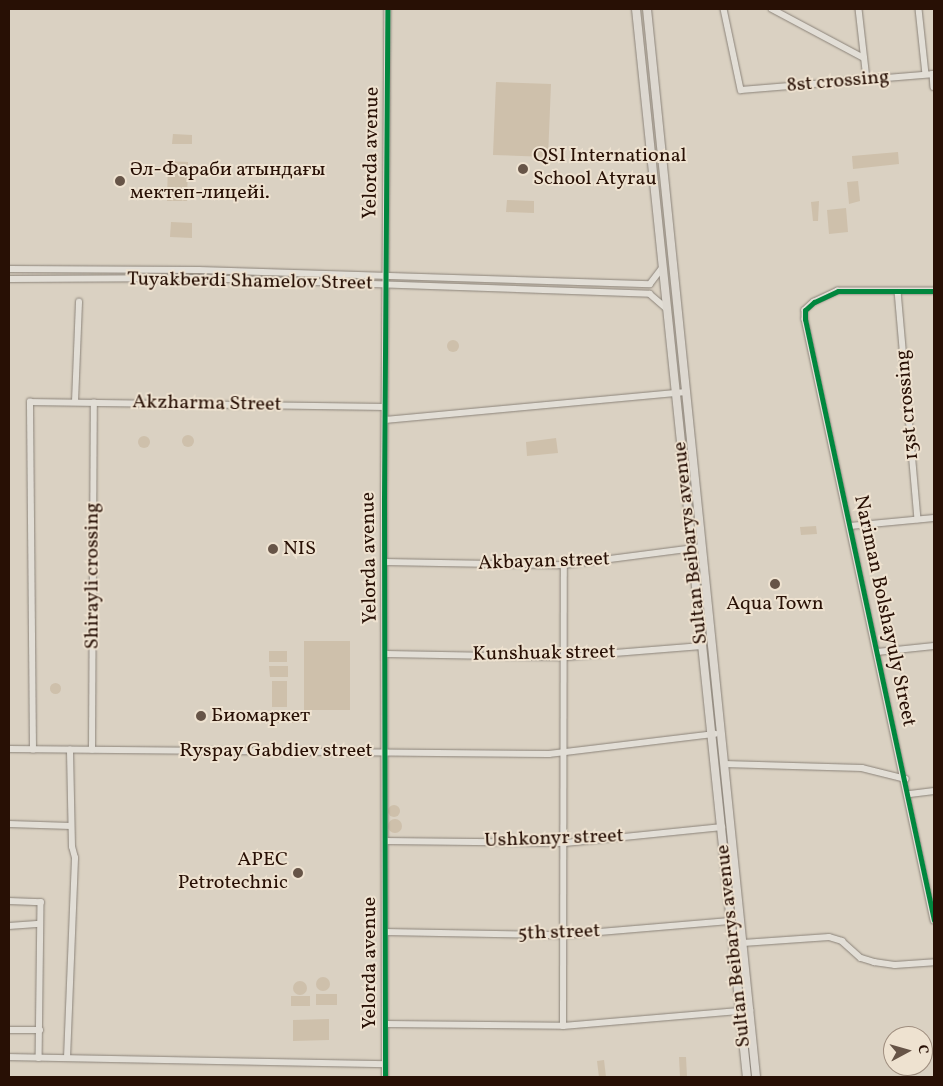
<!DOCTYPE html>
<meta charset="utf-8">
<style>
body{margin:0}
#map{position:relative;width:943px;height:1086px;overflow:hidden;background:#dad1c2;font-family:Vollkorn,serif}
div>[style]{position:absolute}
.green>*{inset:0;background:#cec0ab}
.round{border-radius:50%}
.roads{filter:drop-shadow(0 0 1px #8b8379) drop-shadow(0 0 1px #8b8379)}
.minor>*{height:5.5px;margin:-2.75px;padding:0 2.75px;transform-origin:2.75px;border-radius:2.75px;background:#e2ded6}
.major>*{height:8px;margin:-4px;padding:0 4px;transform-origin:4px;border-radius:4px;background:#ddd8d0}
.cycleway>*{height:5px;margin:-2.5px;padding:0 2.5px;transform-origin:2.5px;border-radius:2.5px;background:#00873e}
.dots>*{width:14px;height:14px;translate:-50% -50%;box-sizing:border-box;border:2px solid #eee2d0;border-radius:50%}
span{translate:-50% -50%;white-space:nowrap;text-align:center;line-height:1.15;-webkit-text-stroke:4px #eee2d0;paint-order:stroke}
.street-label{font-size:20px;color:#281005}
.poi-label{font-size:20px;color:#281005}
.left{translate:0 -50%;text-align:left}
.right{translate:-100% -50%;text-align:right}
.frame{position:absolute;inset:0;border:10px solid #281005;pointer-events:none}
.north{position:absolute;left:883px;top:1026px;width:50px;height:50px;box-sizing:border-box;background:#eee2d0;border:1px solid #9f8e7f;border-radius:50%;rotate:84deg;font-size:14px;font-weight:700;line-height:20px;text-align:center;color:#281005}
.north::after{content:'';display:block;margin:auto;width:18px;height:22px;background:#665447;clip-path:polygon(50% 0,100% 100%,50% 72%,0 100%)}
</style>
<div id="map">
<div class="green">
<div style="clip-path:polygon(496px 82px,551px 84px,548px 157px,493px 155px)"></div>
<div style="clip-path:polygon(173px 134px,192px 135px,192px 144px,172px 144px)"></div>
<div style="clip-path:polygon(898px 152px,899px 164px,853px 169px,852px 156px)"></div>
<div style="clip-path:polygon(168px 161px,188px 162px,187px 201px,167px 201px)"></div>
<div style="clip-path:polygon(858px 181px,860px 201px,849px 204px,847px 182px)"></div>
<div style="clip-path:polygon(507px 200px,534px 201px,534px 213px,506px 212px)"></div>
<div style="clip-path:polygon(819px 201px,818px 221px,813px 221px,811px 202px)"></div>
<div style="clip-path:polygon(846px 208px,848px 232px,829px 234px,827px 210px)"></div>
<div style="clip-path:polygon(171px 222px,192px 223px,192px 238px,170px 237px)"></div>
<div class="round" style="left:447px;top:340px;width:12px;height:12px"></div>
<div class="round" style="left:182px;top:435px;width:12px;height:12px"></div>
<div class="round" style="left:138px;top:436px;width:12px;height:12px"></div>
<div style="clip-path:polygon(556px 438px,558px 453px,527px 456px,526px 442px)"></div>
<div style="clip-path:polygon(816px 526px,817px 534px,801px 535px,800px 527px)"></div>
<div style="clip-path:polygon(304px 641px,350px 641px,350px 710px,304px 710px)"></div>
<div style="clip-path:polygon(269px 651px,287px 651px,287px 662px,269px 662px)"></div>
<div style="clip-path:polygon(269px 666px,288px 666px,288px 677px,270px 677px)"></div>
<div style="clip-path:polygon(272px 681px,287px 681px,287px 707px,272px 707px)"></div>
<div class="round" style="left:49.5px;top:682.5px;width:11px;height:11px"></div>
<div style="clip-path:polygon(272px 710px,296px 711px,296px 723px,272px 723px)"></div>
<div class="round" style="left:388px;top:805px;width:12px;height:12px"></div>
<div class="round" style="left:388px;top:819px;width:14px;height:14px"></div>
<div class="round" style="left:316px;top:977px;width:14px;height:14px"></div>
<div class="round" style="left:293px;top:981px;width:14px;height:14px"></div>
<div style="clip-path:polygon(316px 994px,337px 994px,337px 1005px,316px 1005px)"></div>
<div style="clip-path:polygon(291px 996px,310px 996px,310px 1006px,291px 1006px)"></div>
<div style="clip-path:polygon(329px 1019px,329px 1040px,293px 1041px,293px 1020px)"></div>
<div style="clip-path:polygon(679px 1057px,686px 1057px,687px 1077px,680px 1077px)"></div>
<div style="clip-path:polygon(604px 1060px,606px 1077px,599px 1077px,597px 1061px)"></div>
</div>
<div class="roads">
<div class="minor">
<div style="left:724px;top:9px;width:83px;rotate:78.1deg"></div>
<div style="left:741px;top:90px;width:194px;rotate:-4.7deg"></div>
<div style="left:772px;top:9px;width:104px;rotate:28deg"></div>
<div style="left:859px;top:9px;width:70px;rotate:83.5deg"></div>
<div style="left:919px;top:9px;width:65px;rotate:83.9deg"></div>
<div style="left:933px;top:74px;width:13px;rotate:86deg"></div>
<div style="left:9px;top:269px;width:190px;rotate:0.3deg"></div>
<div style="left:199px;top:270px;width:451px;rotate:1.8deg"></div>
<div style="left:650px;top:284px;width:20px;rotate:-53deg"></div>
<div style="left:9px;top:279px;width:190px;rotate:-0.3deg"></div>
<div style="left:199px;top:278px;width:451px;rotate:2deg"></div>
<div style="left:650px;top:294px;width:20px;rotate:41deg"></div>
<div style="left:898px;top:291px;width:229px;rotate:85deg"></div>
<div style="left:934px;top:291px;width:96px;rotate:180deg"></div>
<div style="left:838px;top:291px;width:26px;rotate:155deg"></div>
<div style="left:814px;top:302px;width:12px;rotate:138deg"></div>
<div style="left:805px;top:310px;width:9px;rotate:90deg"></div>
<div style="left:805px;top:319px;width:615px;rotate:77.89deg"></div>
<div style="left:75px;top:402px;width:100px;rotate:-87.7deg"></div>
<div style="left:385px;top:420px;width:302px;rotate:-5.3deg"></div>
<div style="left:850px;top:526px;width:84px;rotate:-5.4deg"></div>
<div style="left:385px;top:562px;width:179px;rotate:1deg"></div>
<div style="left:564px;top:565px;width:139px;rotate:-7.4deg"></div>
<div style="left:877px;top:652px;width:57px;rotate:-6deg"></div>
<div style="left:386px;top:654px;width:179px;rotate:1deg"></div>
<div style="left:565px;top:657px;width:137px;rotate:-4.6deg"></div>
<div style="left:9px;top:749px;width:540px;rotate:0.53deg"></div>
<div style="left:549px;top:754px;width:167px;rotate:-6.9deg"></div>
<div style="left:33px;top:750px;width:348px;rotate:-90.5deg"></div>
<div style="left:30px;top:402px;width:354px;rotate:0.8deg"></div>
<div style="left:92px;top:750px;width:347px;rotate:-89.7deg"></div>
<div style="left:724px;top:764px;width:138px;rotate:1.7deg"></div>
<div style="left:862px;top:768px;width:45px;rotate:14deg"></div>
<div style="left:910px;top:794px;width:24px;rotate:-7deg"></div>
<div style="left:9px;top:824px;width:62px;rotate:1.8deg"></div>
<div style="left:385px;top:841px;width:180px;rotate:0.6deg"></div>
<div style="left:565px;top:843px;width:158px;rotate:-5.8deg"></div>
<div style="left:9px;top:901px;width:32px;rotate:2deg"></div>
<div style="left:41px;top:902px;width:156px;rotate:90.7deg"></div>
<div style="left:9px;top:926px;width:31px;rotate:-4deg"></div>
<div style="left:385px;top:932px;width:179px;rotate:1deg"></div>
<div style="left:564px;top:935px;width:169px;rotate:-4.8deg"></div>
<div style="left:743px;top:943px;width:86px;rotate:-4deg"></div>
<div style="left:829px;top:937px;width:14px;rotate:17deg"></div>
<div style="left:842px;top:941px;width:25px;rotate:42deg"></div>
<div style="left:861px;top:958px;width:14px;rotate:17deg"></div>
<div style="left:874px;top:962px;width:21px;rotate:8deg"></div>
<div style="left:895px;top:965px;width:39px;rotate:-4deg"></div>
<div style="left:386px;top:1024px;width:177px;rotate:0.6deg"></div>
<div style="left:563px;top:1026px;width:188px;rotate:-4.9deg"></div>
<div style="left:563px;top:1026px;width:461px;rotate:-89.9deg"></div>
<div style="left:9px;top:1030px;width:31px"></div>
<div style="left:9px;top:1057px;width:376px;rotate:1.1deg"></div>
<div style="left:67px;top:1058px;width:200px;rotate:-87.7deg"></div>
<div style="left:75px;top:858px;width:11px;rotate:-105deg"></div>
<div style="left:72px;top:847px;width:97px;rotate:-91.2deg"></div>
<div style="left:385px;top:1077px;width:580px;rotate:-90.1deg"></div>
<div style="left:384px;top:497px;width:488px;rotate:-89.6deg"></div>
</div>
<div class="major">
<div style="left:636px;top:9px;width:1074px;rotate:84.07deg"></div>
<div style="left:647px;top:9px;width:1074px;rotate:84.17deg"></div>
</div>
</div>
<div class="cycleway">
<div style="left:934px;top:291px;width:96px;rotate:180deg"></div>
<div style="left:838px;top:291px;width:26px;rotate:155deg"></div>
<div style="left:814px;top:302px;width:12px;rotate:138deg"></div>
<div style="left:805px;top:310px;width:9px;rotate:90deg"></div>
<div style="left:805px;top:319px;width:615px;rotate:77.89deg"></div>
<div style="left:385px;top:1077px;width:580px;rotate:-90.1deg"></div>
<div style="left:384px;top:497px;width:488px;rotate:-89.6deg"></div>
</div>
<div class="dots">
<div style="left:523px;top:169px;background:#665447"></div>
<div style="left:120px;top:181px;background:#665447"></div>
<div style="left:273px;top:549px;background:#665447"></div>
<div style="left:775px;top:584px;background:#665447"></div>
<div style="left:201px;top:716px;background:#665447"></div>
<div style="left:298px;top:873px;background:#665447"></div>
</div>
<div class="street-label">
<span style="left:838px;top:82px;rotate:-5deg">8st crossing</span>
<span style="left:372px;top:153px;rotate:-89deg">Yelorda avenue</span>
<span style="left:250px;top:282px;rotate:1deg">Tuyakberdi Shamelov Street</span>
<span style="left:207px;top:404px;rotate:1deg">Akzharma Street</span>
<span style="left:908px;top:405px;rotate:-95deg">13st crossing</span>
<span style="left:691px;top:543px;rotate:-96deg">Sultan Beibarys avenue</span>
<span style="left:370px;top:558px;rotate:-91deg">Yelorda avenue</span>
<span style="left:544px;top:562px;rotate:-2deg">Akbayan street</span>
<span style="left:93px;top:576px;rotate:-90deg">Shirayli crossing</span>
<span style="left:884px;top:611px;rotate:78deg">Nariman Bolshayuly Street</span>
<span style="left:544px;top:654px;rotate:-1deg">Kunshuak street</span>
<span style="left:276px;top:751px">Ryspay Gabdiev street</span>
<span style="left:554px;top:839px;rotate:-2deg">Ushkonyr street</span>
<span style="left:559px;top:933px;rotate:-2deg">5th street</span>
<span style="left:734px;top:946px;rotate:-96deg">Sultan Beibarys avenue</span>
<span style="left:370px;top:963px;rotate:-90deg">Yelorda avenue</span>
</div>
<div class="poi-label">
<span class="left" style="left:533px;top:168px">QSI International<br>School Atyrau</span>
<span class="left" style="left:130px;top:182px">Әл-Фараби атындағы<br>мектеп-лицейі.</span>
<span class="left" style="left:283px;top:549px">NIS</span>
<span style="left:775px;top:604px">Aqua Town</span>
<span class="left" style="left:211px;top:716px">Биомаркет</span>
<span class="right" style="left:288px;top:872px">APEC<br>Petrotechnic</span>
</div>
<div class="frame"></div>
<div class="north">С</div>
</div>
